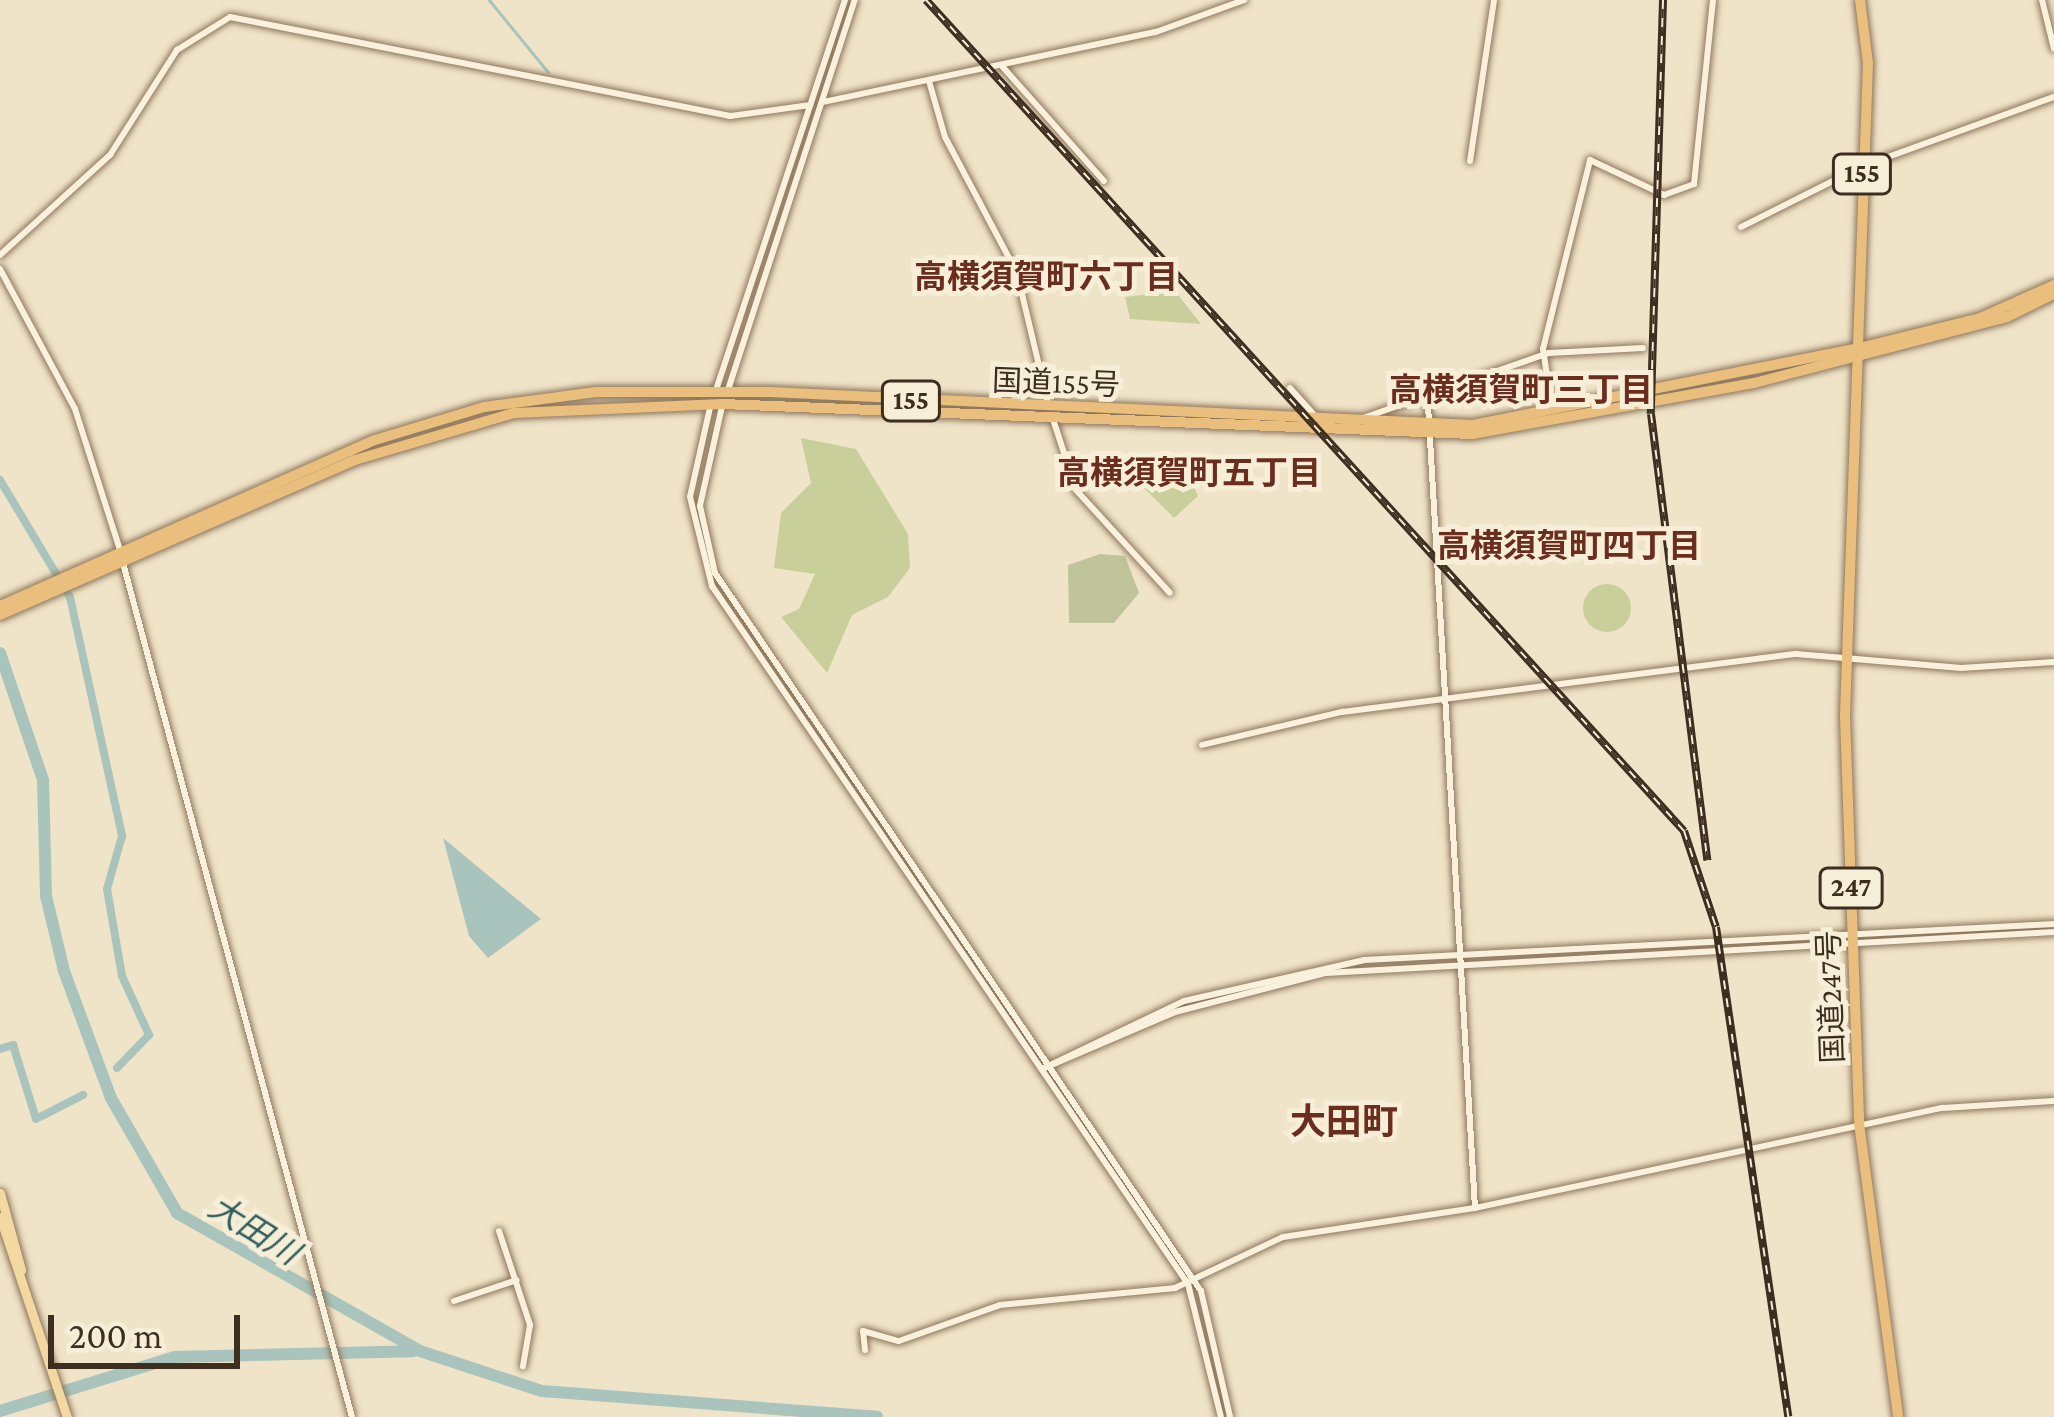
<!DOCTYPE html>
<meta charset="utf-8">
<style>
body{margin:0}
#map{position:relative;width:2054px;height:1417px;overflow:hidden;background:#f0e4c8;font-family:"Crimson Pro","Noto Sans JP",serif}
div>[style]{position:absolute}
.green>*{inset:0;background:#c9cf9b}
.round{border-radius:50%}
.cemetery>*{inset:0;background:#bfc49a}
.water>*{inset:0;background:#a9c4bc}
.stream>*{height:3px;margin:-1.5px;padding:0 1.5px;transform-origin:1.5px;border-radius:1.5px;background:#a9c4bc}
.canal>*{height:8px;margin:-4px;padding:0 4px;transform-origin:4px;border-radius:4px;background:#a9c4bc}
.river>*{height:12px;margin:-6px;padding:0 6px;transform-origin:6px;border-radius:6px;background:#a9c4bc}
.roads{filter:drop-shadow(0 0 3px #8d765c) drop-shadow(0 0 3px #8d765c)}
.tertiary>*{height:6px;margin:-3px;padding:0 3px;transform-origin:3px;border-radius:3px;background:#faf1dc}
.primary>*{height:9px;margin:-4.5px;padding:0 4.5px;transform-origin:4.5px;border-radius:4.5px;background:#f3d9a0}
.trunk>*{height:10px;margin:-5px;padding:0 5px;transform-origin:5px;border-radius:5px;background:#eabe7c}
.rail>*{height:8px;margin-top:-4px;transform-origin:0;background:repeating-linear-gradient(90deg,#f7eed8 0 9px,#3d2e20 0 18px);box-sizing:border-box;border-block:3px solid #3d2e20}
span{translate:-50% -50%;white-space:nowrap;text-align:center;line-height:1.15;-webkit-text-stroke:10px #f7eed8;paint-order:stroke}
.shield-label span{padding:3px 9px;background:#f7eed8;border:3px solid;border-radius:9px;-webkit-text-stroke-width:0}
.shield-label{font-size:27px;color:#3d2e20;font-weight:700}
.street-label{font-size:30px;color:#3d2e20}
.neighbourhood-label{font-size:33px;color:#6b2e1e;font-weight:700}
.water-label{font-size:33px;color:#2f5d5a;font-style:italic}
.quarter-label{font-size:36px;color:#6b2e1e;font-weight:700}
.scale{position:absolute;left:48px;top:1315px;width:192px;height:54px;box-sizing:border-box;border:6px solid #3d2e20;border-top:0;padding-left:15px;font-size:36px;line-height:42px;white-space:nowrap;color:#3d2e20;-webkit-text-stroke:9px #f7eed8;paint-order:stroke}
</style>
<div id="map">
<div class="green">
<div style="clip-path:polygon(1175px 291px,1201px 324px,1130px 319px,1125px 297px)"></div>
<div style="clip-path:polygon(801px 438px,856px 449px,908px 534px,910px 568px,888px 597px,852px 615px,827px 673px,781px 617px,799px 609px,815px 574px,774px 568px,781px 513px,811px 483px)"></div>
<div style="clip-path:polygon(1187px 470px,1198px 496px,1174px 518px,1141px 485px)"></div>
<div class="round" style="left:1583px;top:584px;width:48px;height:48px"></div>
</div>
<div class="cemetery">
<div style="clip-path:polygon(1100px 554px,1125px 556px,1139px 593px,1114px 623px,1069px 623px,1068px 565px)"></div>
</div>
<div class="water">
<div style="clip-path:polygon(443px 838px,541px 919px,488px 958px,469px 936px)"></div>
</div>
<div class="stream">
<div style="left:489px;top:0;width:93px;rotate:50.7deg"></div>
</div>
<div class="canal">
<div style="left:0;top:480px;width:136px;rotate:59.1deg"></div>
<div style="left:70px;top:597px;width:245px;rotate:77.7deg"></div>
<div style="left:122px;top:836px;width:55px;rotate:105.8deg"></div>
<div style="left:107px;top:889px;width:88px;rotate:80.2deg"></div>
<div style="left:122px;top:976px;width:65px;rotate:65.4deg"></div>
<div style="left:149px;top:1035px;width:46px;rotate:134.1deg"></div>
<div style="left:0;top:1049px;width:14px;rotate:-17deg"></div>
<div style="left:13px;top:1045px;width:77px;rotate:72.7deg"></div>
<div style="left:36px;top:1119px;width:53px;rotate:-27.1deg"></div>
</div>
<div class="river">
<div style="left:0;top:653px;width:134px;rotate:71.3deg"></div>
<div style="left:43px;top:780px;width:116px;rotate:88.5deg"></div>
<div style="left:46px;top:896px;width:77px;rotate:76.5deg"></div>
<div style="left:64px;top:971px;width:135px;rotate:69.7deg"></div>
<div style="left:111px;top:1098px;width:133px;rotate:60.1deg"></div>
<div style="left:177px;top:1213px;width:279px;rotate:29.6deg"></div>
<div style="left:420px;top:1351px;width:128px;rotate:18.2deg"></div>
<div style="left:542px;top:1391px;width:336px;rotate:4.4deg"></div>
<div style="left:0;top:1411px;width:182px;rotate:-17.2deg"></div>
<div style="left:174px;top:1357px;width:239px;rotate:-1.4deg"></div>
</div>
<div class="roads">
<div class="tertiary">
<div style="left:2042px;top:0;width:50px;rotate:76.2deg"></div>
<div style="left:1001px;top:65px;width:155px;rotate:48.4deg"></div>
<div style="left:929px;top:81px;width:58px;rotate:74.1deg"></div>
<div style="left:945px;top:137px;width:154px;rotate:62.1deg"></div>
<div style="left:1017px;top:273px;width:134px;rotate:76.6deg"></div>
<div style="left:823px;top:102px;width:340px;rotate:-11.9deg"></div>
<div style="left:1156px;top:32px;width:94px;rotate:-20deg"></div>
<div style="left:1470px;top:161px;width:163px;rotate:-81.5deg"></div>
<div style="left:1741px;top:227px;width:136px;rotate:-26.6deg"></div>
<div style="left:1863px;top:166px;width:203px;rotate:-19.9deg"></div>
<div style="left:0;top:255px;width:149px;rotate:-42.3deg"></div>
<div style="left:110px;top:155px;width:125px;rotate:-57.5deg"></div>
<div style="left:177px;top:50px;width:62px;rotate:-31.9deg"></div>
<div style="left:230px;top:17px;width:510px;rotate:11.2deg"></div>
<div style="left:730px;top:116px;width:81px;rotate:-7.8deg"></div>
<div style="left:0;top:269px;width:159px;rotate:61.8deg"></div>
<div style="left:75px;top:409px;width:148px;rotate:72.3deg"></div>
<div style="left:1290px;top:388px;width:39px;rotate:48deg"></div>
<div style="left:1427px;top:388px;width:821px;rotate:86.65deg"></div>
<div style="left:716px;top:390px;width:411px;rotate:-71.7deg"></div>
<div style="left:728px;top:390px;width:410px;rotate:-72deg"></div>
<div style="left:723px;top:402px;width:107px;rotate:102.5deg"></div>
<div style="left:700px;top:506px;width:69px;rotate:77.4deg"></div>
<div style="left:715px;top:573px;width:867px;rotate:55.91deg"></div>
<div style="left:1201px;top:1291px;width:129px;rotate:77deg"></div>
<div style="left:711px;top:403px;width:96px;rotate:102.6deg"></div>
<div style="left:690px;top:497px;width:92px;rotate:76.1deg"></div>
<div style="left:712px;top:586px;width:845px;rotate:55.71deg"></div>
<div style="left:1188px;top:1284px;width:137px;rotate:76.1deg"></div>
<div style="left:1552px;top:408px;width:60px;rotate:-98.7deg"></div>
<div style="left:1543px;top:349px;width:195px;rotate:-76deg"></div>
<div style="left:1590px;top:160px;width:82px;rotate:25.3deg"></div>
<div style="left:1664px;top:195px;width:32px;rotate:-20deg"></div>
<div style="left:1694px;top:184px;width:185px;rotate:-84.1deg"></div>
<div style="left:1052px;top:416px;width:78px;rotate:72deg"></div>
<div style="left:1076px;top:490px;width:139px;rotate:47.6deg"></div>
<div style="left:1363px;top:418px;width:197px;rotate:-19.3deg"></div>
<div style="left:1549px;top:353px;width:94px;rotate:-3deg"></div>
<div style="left:123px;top:563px;width:884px;rotate:74.99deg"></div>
<div style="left:1202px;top:745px;width:144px;rotate:-13.3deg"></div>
<div style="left:1342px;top:712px;width:458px;rotate:-7.3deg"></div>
<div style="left:1796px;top:654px;width:166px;rotate:4.8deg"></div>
<div style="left:1961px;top:668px;width:93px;rotate:-3.7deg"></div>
<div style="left:1042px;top:1069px;width:157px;rotate:-25.6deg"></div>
<div style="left:1184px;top:1001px;width:185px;rotate:-12.8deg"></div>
<div style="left:1364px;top:960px;width:691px;rotate:-2.99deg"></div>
<div style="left:1042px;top:1069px;width:145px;rotate:-23.2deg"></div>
<div style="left:1175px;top:1012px;width:156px;rotate:-14.5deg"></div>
<div style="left:1326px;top:973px;width:729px;rotate:-3.22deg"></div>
<div style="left:499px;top:1231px;width:99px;rotate:71.7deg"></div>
<div style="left:530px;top:1325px;width:42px;rotate:99.7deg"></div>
<div style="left:454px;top:1301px;width:66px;rotate:-18.4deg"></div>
<div style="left:865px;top:1350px;width:19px;rotate:-96deg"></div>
<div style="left:863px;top:1331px;width:37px;rotate:16deg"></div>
<div style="left:899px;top:1341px;width:107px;rotate:-19.6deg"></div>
<div style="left:1000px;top:1305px;width:176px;rotate:-5.5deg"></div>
<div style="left:1175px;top:1288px;width:119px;rotate:-25.3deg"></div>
<div style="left:1283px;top:1237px;width:194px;rotate:-8.6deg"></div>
<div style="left:1475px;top:1208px;width:478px;rotate:-12.1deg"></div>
<div style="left:1942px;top:1108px;width:112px;rotate:-3.6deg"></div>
</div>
<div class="primary">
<div style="left:0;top:1193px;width:80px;rotate:74.7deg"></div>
<div style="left:0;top:1217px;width:211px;rotate:71.5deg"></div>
</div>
<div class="trunk">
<div style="left:1860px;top:0;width:64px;rotate:82.8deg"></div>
<div style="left:1868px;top:63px;width:653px;rotate:92.02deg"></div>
<div style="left:1845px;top:716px;width:407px;rotate:88deg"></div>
<div style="left:1859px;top:1123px;width:297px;rotate:82.4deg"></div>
<div style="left:0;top:606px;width:410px;rotate:-23.9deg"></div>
<div style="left:375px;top:440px;width:114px;rotate:-16.8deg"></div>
<div style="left:484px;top:407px;width:113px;rotate:-7.6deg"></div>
<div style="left:596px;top:392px;width:174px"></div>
<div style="left:770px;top:392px;width:704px;rotate:2.69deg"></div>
<div style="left:1473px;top:425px;width:389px;rotate:-11.3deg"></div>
<div style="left:1855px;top:349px;width:129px;rotate:-13.9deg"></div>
<div style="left:1980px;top:318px;width:81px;rotate:-24deg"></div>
<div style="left:0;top:615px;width:387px;rotate:-23.6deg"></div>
<div style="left:355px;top:460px;width:166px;rotate:-16.5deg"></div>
<div style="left:514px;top:413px;width:208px;rotate:-2.5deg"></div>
<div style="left:722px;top:404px;width:752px;rotate:2.29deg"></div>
<div style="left:1473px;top:434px;width:286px;rotate:-10.3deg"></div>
<div style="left:1754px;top:383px;width:261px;rotate:-14.6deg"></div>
<div style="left:2007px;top:317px;width:52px;rotate:-26.1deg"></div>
</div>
</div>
<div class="rail">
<div style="left:926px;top:0;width:1125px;rotate:47.63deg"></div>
<div style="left:1684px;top:831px;width:101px;rotate:71.6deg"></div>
<div style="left:1716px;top:927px;width:495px;rotate:81.6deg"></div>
<div style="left:1663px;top:0;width:414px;rotate:91.7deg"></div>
<div style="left:1651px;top:414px;width:450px;rotate:82.8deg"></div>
</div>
<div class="shield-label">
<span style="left:1862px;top:174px">155</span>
<span style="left:911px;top:401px">155</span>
<span style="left:1851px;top:888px">247</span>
</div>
<div class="street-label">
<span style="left:1056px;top:383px;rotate:2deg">国道155号</span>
<span style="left:1831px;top:997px;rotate:-92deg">国道247号</span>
</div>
<div class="neighbourhood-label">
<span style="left:1046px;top:277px">高横須賀町六丁目</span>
<span style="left:1521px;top:390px">高横須賀町三丁目</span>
<span style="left:1189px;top:473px">高横須賀町五丁目</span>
<span style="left:1569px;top:546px">高横須賀町四丁目</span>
</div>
<div class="water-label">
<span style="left:254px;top:1230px;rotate:32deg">大田川</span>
</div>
<div class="quarter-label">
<span style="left:1344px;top:1123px">大田町</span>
</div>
<div class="scale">200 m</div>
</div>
